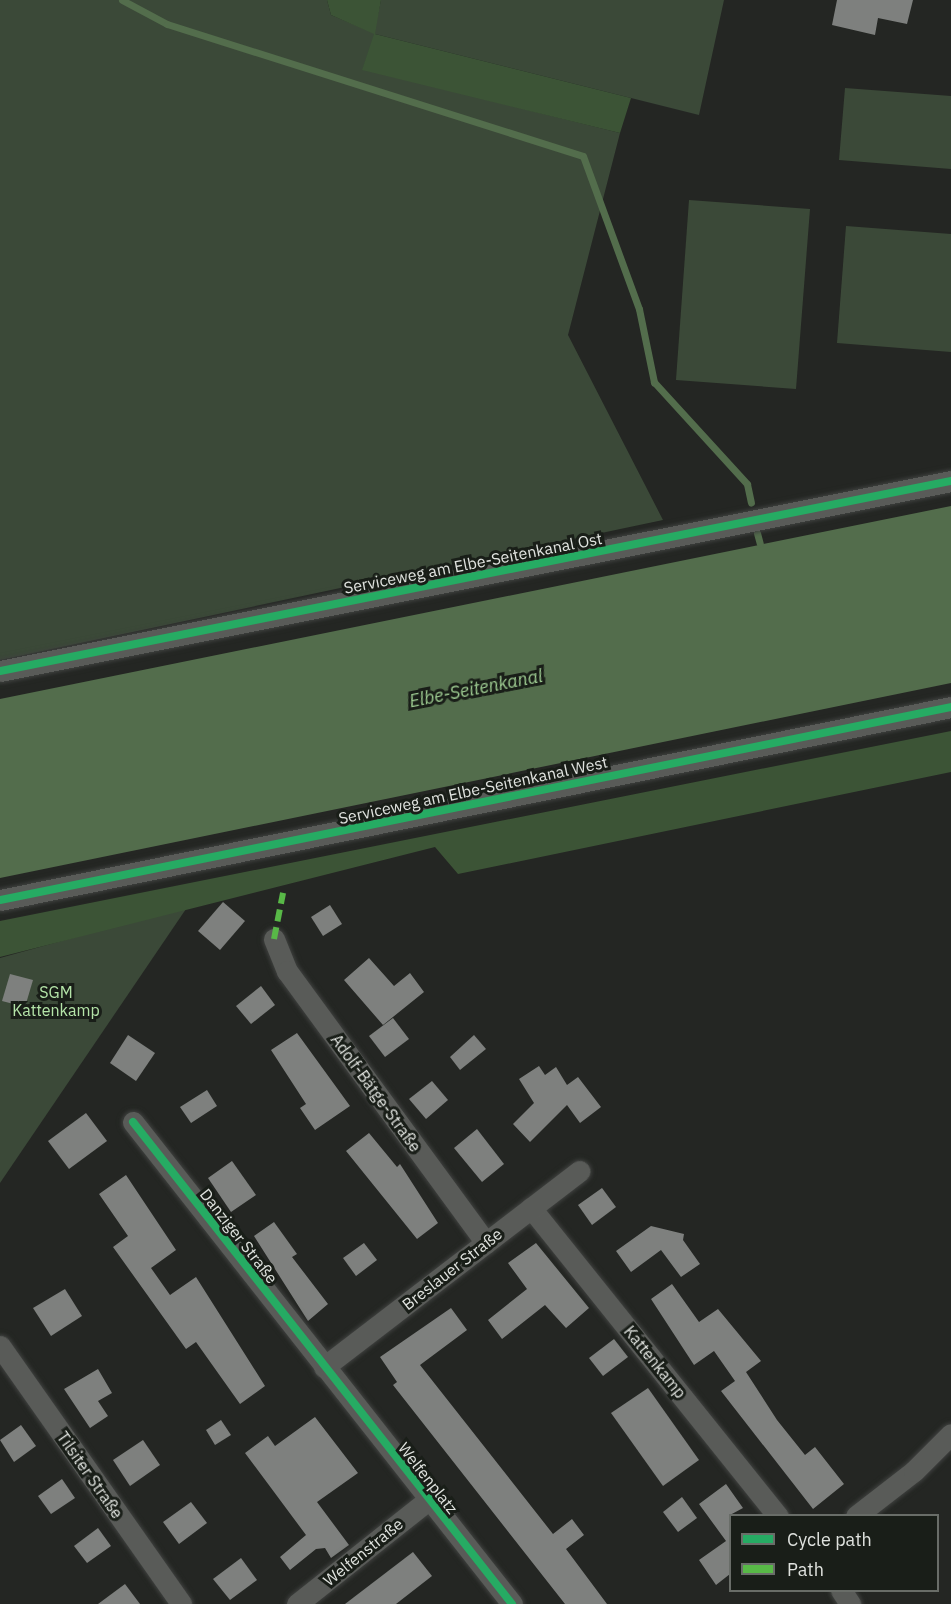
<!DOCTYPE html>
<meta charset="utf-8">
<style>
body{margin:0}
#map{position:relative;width:951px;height:1604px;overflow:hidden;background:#242623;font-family:"IBM Plex Sans",sans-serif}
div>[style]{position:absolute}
.green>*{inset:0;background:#3b4938}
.forest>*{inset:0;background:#3c5436}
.water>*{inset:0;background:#536d4c}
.stream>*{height:7px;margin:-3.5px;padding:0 3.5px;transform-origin:3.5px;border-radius:3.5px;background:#536d4c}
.building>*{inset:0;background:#7e807e}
.roads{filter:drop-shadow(0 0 2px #3f413f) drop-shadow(0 0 2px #3f413f)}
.minor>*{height:21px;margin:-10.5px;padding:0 10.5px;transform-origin:10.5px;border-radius:10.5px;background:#595b58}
.quiet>*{height:6px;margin-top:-3px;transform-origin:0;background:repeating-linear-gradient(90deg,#58b947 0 12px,transparent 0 18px)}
.cycleway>*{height:8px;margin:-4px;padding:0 4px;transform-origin:4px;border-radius:4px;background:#26ab63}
span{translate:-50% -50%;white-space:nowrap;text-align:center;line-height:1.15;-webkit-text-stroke:6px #191e18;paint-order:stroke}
.street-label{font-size:16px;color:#e0e3df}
.park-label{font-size:16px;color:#b4e4a8}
.water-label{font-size:18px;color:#9fcd93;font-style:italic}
.legend{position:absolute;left:729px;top:1514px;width:210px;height:78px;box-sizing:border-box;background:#191e18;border:2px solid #696d68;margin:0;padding:8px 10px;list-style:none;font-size:18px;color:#e0e3df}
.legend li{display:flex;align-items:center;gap:12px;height:30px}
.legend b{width:30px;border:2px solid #696d68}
</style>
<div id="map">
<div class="green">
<div style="clip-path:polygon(0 0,327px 0,331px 15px,374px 33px,381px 0,724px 0,699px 115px,375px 34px,363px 69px,620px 133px,568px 335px,663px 520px,0 660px)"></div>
<div style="clip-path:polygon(845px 88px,951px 96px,951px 169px,839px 160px)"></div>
<div style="clip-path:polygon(689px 200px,810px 209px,796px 389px,676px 380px)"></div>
<div style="clip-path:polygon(846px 226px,951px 234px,951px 352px,837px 343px)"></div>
<div style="clip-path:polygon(188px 906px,0 1183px,0 958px)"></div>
</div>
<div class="forest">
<div style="clip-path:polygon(327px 0,381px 0,375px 34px,631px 98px,620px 133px,362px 70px,374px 34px,331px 15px)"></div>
<div style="clip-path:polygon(951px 731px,951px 772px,458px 874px,435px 847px,0 957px,0 921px)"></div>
</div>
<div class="water">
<div style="clip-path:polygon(951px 506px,951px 683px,0 878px,0 699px)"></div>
</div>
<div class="stream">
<div style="left:122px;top:0;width:51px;rotate:28.1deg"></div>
<div style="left:167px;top:24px;width:436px;rotate:17.6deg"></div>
<div style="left:583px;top:156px;width:163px;rotate:69.9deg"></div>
<div style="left:639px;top:309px;width:75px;rotate:78.4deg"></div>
<div style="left:654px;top:382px;width:138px;rotate:47.6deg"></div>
<div style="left:747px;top:484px;width:19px;rotate:78deg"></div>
<div style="left:757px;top:533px;width:11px;rotate:75deg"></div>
</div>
<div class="building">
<div style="clip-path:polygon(837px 0,913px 0,907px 24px,878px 18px,875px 35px,832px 25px)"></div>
<div style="clip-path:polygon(223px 902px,245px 921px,220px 950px,198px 931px)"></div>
<div style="clip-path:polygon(330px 905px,342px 924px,323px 936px,311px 917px)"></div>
<div style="clip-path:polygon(369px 958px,394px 986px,410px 973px,424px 992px,383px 1025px,344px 980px)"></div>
<div style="clip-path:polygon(10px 974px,33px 980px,25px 1007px,2px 1001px)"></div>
<div style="clip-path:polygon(261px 986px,275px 1005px,251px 1024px,236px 1006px)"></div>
<div style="clip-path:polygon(393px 1018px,409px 1039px,385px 1057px,369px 1036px)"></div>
<div style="clip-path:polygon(297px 1033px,350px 1106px,315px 1130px,300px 1108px,306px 1104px,271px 1050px)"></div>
<div style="clip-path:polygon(128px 1035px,155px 1053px,136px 1081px,110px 1063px)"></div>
<div style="clip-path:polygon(474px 1035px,486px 1049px,460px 1070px,450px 1057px)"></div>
<div style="clip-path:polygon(539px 1066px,545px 1075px,556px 1067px,567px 1085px,578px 1077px,601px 1107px,580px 1123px,567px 1105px,530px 1142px,513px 1124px,534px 1103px,519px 1079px)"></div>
<div style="clip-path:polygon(432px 1081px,448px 1100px,426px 1119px,409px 1099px)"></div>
<div style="clip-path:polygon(207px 1090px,217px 1106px,191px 1123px,180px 1107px)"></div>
<div style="clip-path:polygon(86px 1113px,107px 1141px,69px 1169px,48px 1141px)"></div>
<div style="clip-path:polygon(477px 1129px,504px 1164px,482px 1182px,454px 1148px)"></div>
<div style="clip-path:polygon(369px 1133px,397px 1167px,400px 1164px,438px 1223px,417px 1239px,346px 1151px)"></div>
<div style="clip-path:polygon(232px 1161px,256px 1195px,231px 1212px,208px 1178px)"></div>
<div style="clip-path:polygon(126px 1175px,176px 1250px,151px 1268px,170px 1295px,196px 1277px,265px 1386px,240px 1404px,196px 1342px,186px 1349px,113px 1247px,128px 1236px,99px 1194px)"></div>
<div style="clip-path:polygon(602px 1188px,616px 1207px,592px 1225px,578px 1205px)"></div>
<div style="clip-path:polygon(274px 1222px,297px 1254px,292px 1257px,328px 1304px,308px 1321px,254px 1236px)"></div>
<div style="clip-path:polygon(651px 1226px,684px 1234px,683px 1240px,700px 1264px,681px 1277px,661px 1250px,631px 1272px,616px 1251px)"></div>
<div style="clip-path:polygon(364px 1243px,377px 1260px,356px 1276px,343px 1258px)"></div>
<div style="clip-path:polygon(536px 1243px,589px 1308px,566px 1328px,545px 1305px,502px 1339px,488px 1320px,527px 1289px,508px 1263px)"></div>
<div style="clip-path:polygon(672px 1284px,699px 1322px,718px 1309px,761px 1361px,746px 1372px,777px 1420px,805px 1455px,815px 1447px,844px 1484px,813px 1509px,721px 1391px,735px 1381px,714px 1351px,694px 1365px,651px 1299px)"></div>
<div style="clip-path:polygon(65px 1289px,82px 1316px,51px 1336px,33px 1308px)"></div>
<div style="clip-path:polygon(451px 1308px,467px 1330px,420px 1365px,553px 1534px,572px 1519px,584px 1535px,566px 1549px,607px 1604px,565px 1604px,393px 1385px,397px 1382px,380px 1357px)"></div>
<div style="clip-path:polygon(614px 1339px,628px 1357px,603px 1376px,589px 1358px)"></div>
<div style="clip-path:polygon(98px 1369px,112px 1393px,98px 1401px,108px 1416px,90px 1428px,64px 1389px)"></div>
<div style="clip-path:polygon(648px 1388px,699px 1460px,663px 1486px,611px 1413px)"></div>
<div style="clip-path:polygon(315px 1417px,358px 1473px,317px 1502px,349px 1545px,331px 1558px,325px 1548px,316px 1549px,290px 1570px,280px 1557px,306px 1535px,245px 1453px,268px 1436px,275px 1446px)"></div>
<div style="clip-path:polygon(221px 1420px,231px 1435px,215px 1445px,206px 1430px)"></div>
<div style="clip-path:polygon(21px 1425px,36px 1446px,14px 1462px,0 1440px)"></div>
<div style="clip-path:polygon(143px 1440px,160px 1465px,130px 1486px,113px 1460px)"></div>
<div style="clip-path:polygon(62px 1479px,75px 1498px,51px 1514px,38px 1496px)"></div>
<div style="clip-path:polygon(726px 1484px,743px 1508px,730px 1515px,730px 1574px,716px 1585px,699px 1560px,726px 1541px,699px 1504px)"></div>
<div style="clip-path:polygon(682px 1497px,697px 1518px,678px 1532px,663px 1512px)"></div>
<div style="clip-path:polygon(191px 1502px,207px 1523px,179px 1544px,163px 1522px)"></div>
<div style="clip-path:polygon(98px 1528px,111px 1546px,87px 1563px,74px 1546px)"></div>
<div style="clip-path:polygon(413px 1552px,432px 1576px,396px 1604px,345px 1604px)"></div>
<div style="clip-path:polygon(241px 1558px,257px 1580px,230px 1600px,213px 1579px)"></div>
<div style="clip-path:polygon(125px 1584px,140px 1604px,98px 1604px)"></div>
</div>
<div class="roads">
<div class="minor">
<div style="left:0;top:671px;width:970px;rotate:-11.3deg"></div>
<div style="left:0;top:900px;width:970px;rotate:-11.47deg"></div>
<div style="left:274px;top:939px;width:35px;rotate:68deg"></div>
<div style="left:287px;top:971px;width:337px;rotate:53.8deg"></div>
<div style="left:133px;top:1122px;width:613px;rotate:51.82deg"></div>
<div style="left:531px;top:1208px;width:395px;rotate:51.3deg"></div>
<div style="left:0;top:1346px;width:315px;rotate:54.9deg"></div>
<div style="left:324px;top:1367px;width:322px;rotate:-37.5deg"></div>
<div style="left:856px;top:1516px;width:73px;rotate:-37.8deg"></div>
<div style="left:914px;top:1471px;width:52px;rotate:-45deg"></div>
<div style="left:841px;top:1590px;width:17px;rotate:57deg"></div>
<div style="left:297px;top:1604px;width:167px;rotate:-38.4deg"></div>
</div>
</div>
<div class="quiet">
<div style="left:274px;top:939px;width:47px;rotate:-78.9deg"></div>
</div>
<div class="cycleway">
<div style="left:0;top:671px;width:970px;rotate:-11.3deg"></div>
<div style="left:0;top:900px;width:970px;rotate:-11.47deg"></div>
<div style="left:133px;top:1122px;width:613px;rotate:51.82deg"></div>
</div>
<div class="street-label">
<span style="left:473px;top:563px;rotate:-11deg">Serviceweg am Elbe-Seitenkanal Ost</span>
<span style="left:473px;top:790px;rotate:-12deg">Serviceweg am Elbe-Seitenkanal West</span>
<span style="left:376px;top:1093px;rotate:54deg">Adolf-Bätge-Straße</span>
<span style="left:239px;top:1236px;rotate:52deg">Danziger Straße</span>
<span style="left:452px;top:1269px;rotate:-38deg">Breslauer Straße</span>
<span style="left:655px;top:1362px;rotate:51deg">Kattenkamp</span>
<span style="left:90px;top:1475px;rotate:55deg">Tilsiter Straße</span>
<span style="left:428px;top:1478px;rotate:52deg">Welfenplatz</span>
<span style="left:363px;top:1552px;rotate:-39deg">Welfenstraße</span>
</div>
<div class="park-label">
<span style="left:56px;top:1001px">SGM<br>Kattenkamp</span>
</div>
<div class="water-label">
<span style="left:476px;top:689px;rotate:-11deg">Elbe-Seitenkanal</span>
</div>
<ul class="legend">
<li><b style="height:8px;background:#26ab63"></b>Cycle path</li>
<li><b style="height:8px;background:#58b947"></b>Path</li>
</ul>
</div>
